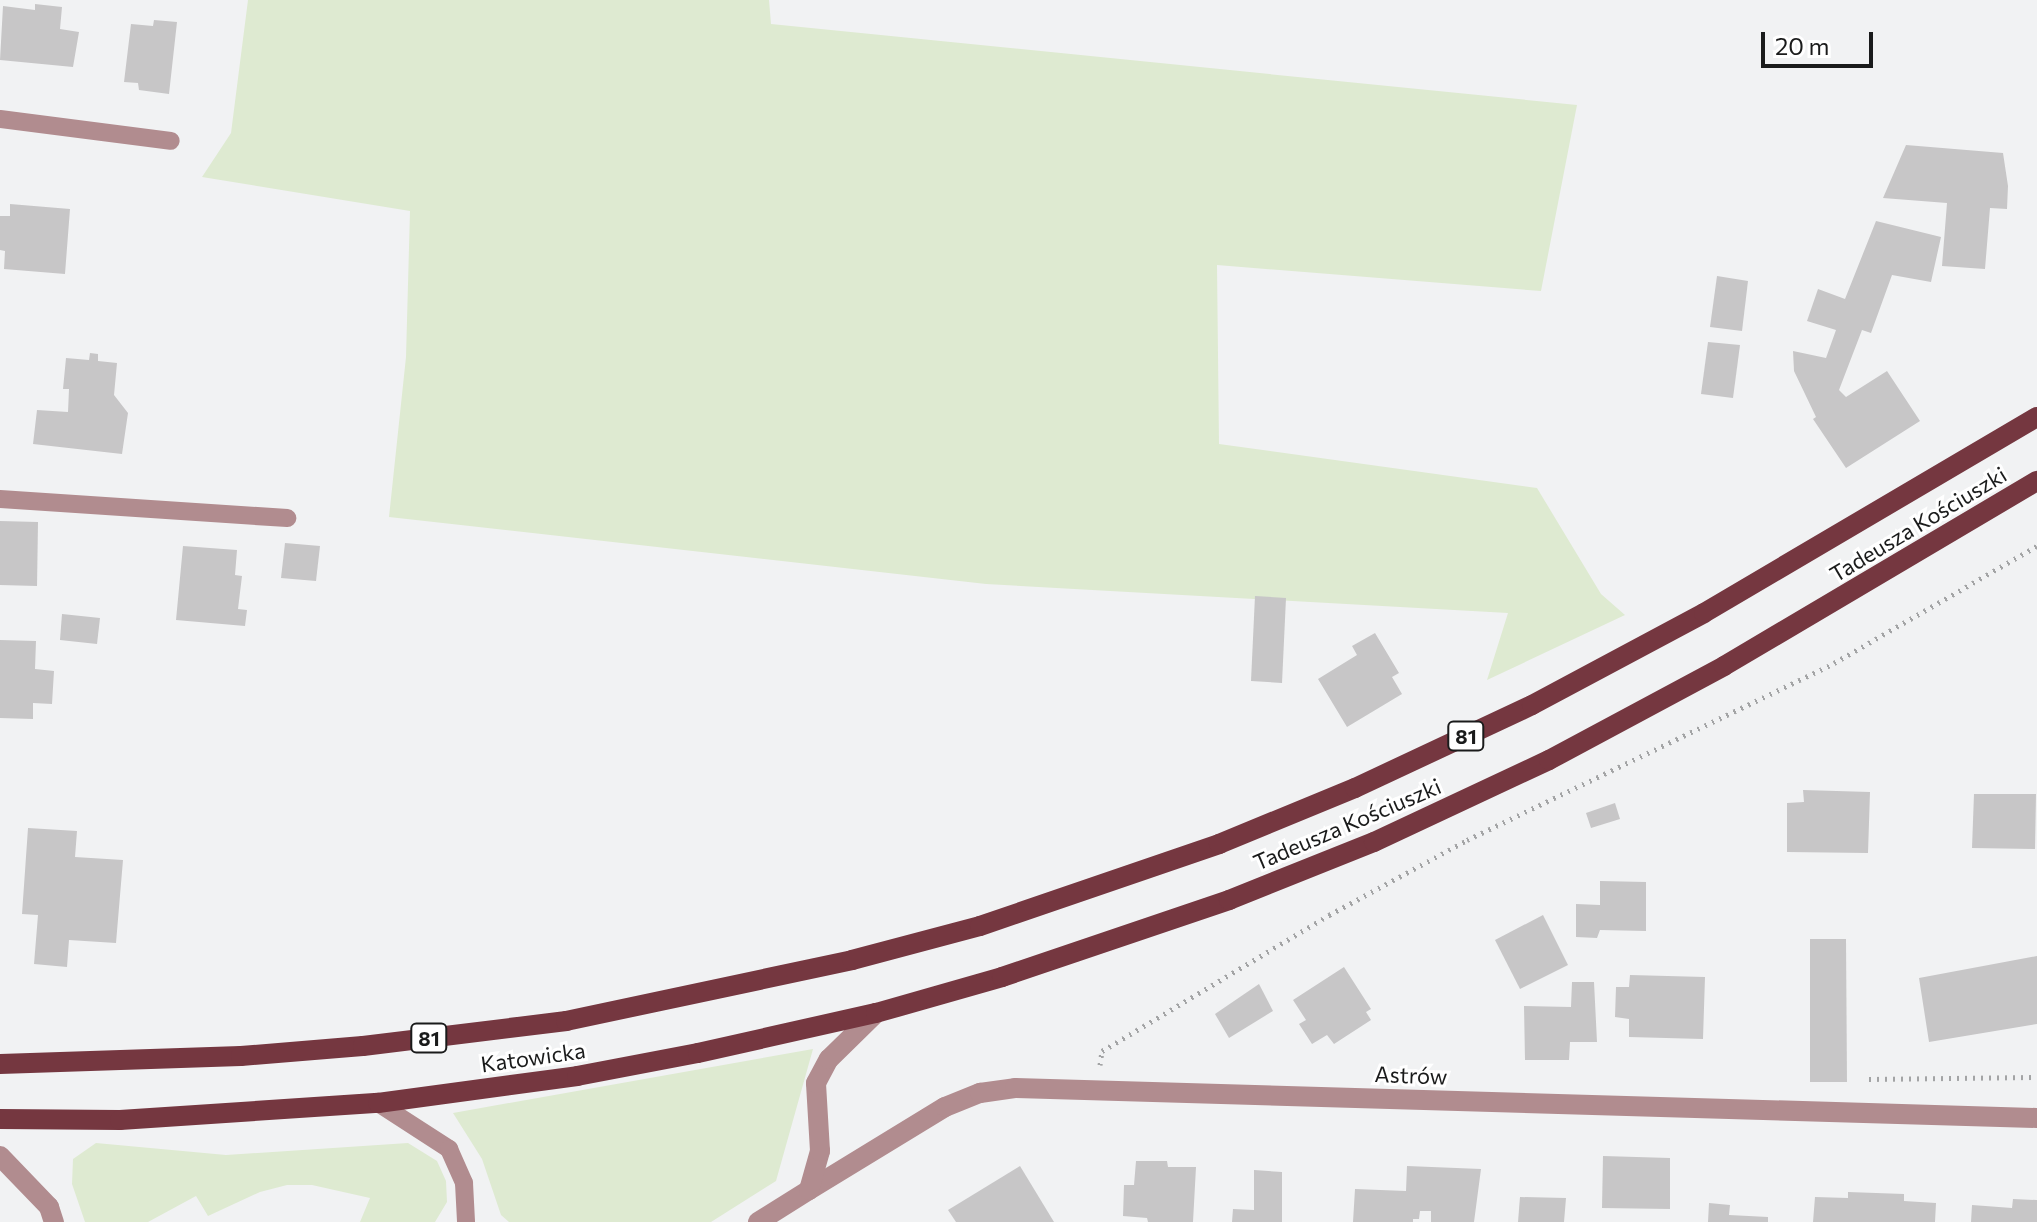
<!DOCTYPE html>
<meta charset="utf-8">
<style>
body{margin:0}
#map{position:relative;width:2037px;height:1222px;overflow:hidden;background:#f1f2f3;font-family:Commissioner,sans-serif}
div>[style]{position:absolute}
.green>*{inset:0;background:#deead1}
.building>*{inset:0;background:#c7c6c7}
.path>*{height:5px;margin-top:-2.5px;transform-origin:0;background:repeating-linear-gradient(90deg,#a3a4a5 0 2px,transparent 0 8px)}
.service>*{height:18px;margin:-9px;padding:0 9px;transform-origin:9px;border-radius:9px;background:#b18c8f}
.minor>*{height:20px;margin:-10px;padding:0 10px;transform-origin:10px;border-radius:10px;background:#b18c8f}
.tertiary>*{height:20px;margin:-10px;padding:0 10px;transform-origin:10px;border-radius:10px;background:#b18c8f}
.primary>*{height:20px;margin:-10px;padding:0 10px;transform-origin:10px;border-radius:10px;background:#753740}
span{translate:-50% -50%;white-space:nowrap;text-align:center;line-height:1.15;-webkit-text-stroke:6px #fff;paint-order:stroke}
.shield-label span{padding:2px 6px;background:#fff;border:2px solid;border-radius:6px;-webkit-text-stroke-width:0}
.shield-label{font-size:20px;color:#1a1b1b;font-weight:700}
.street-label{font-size:22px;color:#1a1b1b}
.scale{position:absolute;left:1761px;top:32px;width:112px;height:36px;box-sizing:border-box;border:4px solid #1a1b1b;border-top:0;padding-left:10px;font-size:24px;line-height:28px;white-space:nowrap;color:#1a1b1b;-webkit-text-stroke:6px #fff;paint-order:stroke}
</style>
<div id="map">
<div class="green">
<div style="clip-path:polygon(248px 0,769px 0,771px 24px,1577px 105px,1541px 291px,1217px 265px,1219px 444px,1537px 488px,1601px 594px,1625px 615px,1487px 680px,1508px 613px,986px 584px,389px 517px,406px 357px,410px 211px,202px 177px,231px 133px)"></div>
<div style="clip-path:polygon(813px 1049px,776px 1181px,711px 1222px,509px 1222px,501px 1215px,482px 1159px,453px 1113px)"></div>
<div style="clip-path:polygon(96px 1143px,226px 1155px,408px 1143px,437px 1161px,446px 1181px,447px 1202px,435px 1222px,360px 1222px,370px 1198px,312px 1185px,287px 1185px,260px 1192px,208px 1216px,196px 1196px,148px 1222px,85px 1222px,72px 1184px,73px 1159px)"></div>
</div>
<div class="building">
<div style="clip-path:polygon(35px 4px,62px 7px,60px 29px,79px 32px,73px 67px,0 60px,3px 6px,35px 10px)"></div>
<div style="clip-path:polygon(154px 20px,177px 22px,169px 94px,139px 90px,138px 83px,124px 82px,131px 24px,153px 26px)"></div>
<div style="clip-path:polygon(1906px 145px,2003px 153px,2008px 186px,2007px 209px,1990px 208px,1985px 269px,1942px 266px,1947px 203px,1883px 198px)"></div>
<div style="clip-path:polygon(10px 204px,70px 209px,65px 274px,4px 269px,5px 251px,0 250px,0 216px,10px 216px)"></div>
<div style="clip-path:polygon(1876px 221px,1941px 237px,1931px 282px,1892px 275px,1871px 333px,1862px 330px,1839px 390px,1846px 397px,1887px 371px,1920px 421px,1846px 468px,1813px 419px,1816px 417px,1794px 371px,1793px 351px,1826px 358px,1836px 330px,1807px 321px,1818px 289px,1845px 299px)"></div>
<div style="clip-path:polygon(1717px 276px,1748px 281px,1742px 331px,1710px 327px)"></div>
<div style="clip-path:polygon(1708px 342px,1740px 345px,1733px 398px,1701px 394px)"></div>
<div style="clip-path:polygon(90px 353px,98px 354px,98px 361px,117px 363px,114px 395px,128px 413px,122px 454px,33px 444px,37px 410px,68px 412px,69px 389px,63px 389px,66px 358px,89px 360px)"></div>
<div style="clip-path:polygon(0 521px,38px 522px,37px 586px,0 585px)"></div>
<div style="clip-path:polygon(285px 543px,320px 546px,316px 581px,281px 578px)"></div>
<div style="clip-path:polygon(183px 546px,237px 550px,235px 575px,242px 576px,238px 609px,247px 610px,245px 626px,176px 620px)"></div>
<div style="clip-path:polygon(1255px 596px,1286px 598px,1282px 683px,1251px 681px)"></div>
<div style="clip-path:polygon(62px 614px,100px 618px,97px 644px,60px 640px)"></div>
<div style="clip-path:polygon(1375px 633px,1399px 673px,1392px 677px,1402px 694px,1347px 727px,1318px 679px,1357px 655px,1352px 646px)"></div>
<div style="clip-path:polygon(0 640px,36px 641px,35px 669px,54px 671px,52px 704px,33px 703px,33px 719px,0 718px)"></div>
<div style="clip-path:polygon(1803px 790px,1870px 792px,1868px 853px,1787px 852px,1787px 803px,1804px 802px)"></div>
<div style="clip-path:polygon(1974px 794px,2036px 794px,2035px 849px,1972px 848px)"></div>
<div style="clip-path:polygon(1615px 803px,1620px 819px,1591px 828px,1586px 813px)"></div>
<div style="clip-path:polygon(28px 828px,77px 831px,75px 857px,123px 860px,116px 943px,69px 940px,67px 967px,34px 964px,38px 915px,22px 914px)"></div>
<div style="clip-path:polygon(1600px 881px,1646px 882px,1646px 931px,1600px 930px,1597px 938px,1576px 937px,1576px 904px,1600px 905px)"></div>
<div style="clip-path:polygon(1543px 915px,1568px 965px,1520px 989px,1495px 940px)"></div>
<div style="clip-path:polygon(1810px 939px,1846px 939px,1847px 1082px,1810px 1082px)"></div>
<div style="clip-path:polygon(2037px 956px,2037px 1024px,1929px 1042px,1919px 978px)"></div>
<div style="clip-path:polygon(1344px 967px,1371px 1009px,1366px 1012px,1371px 1020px,1334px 1044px,1327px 1035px,1312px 1044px,1299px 1024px,1306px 1020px,1293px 1000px)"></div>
<div style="clip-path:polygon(1630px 975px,1705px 977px,1703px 1039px,1629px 1037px,1629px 1019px,1615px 1017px,1616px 987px,1629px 987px)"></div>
<div style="clip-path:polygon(1572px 982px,1594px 982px,1597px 1042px,1570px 1042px,1569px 1060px,1525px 1060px,1524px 1006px,1571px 1007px)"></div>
<div style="clip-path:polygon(1259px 984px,1273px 1011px,1229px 1038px,1215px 1014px)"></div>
<div style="clip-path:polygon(1603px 1156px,1670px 1158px,1670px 1209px,1602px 1208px)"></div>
<div style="clip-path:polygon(1136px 1161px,1167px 1161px,1168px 1167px,1196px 1167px,1193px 1222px,1148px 1222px,1147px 1218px,1123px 1216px,1124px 1185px,1134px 1185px)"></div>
<div style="clip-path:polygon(1020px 1166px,1054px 1222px,956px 1222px,948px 1210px)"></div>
<div style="clip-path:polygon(1407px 1166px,1481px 1169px,1474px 1222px,1431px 1222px,1431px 1211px,1420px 1211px,1419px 1219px,1413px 1219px,1413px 1222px,1353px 1222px,1355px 1189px,1406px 1191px)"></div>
<div style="clip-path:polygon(1254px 1170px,1282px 1172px,1282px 1222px,1232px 1222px,1233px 1209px,1254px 1210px)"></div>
<div style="clip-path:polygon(1848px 1192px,1904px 1194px,1904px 1201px,1936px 1203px,1935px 1222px,1813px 1222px,1815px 1197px,1848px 1198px)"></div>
<div style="clip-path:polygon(1520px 1197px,1566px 1198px,1564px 1222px,1518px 1222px)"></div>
<div style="clip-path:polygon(2013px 1199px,2037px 1200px,2037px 1222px,1971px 1222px,1972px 1205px,2012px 1208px)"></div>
<div style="clip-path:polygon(1709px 1203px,1730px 1205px,1729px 1215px,1768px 1217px,1768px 1222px,1708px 1222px)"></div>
</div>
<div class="path">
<div style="left:1100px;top:1065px;width:14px;rotate:-82deg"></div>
<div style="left:1102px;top:1051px;width:265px;rotate:-30.9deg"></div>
<div style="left:1329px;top:915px;width:157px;rotate:-28.5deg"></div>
<div style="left:1467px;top:840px;width:407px;rotate:-25.7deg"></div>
<div style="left:1834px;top:663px;width:234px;rotate:-30deg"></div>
<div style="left:1869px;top:1079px;width:168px;rotate:-0.7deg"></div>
</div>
<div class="service">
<div style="left:0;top:119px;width:172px;rotate:7.3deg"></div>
<div style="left:0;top:499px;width:288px;rotate:3.8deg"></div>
<div style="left:378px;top:1103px;width:85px;rotate:32.9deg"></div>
<div style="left:449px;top:1149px;width:37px;rotate:66deg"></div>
<div style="left:464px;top:1183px;width:39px;rotate:87deg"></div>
</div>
<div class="minor">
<div style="left:809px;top:1190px;width:159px;rotate:-31.4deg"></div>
<div style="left:945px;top:1107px;width:38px;rotate:-22deg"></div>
<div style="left:980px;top:1093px;width:35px;rotate:-8deg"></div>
<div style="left:1015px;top:1088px;width:1022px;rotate:1.68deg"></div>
</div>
<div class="tertiary">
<div style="left:0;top:1156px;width:71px;rotate:46.1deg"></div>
<div style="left:49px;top:1207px;width:16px;rotate:72deg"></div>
<div style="left:758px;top:1222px;width:60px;rotate:-32.1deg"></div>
<div style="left:809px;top:1190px;width:41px;rotate:-74.2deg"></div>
<div style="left:820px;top:1151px;width:68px;rotate:-93.4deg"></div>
<div style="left:816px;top:1083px;width:27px;rotate:-62deg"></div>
<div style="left:829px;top:1059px;width:66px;rotate:-44.4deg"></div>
</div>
<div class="primary">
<div style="left:0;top:1064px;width:241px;rotate:-1.9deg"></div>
<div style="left:241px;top:1056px;width:122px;rotate:-4.7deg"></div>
<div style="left:363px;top:1046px;width:205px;rotate:-7deg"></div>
<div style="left:566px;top:1021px;width:292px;rotate:-12deg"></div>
<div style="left:852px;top:960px;width:132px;rotate:-14.9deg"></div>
<div style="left:980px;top:926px;width:253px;rotate:-18.9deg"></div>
<div style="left:1219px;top:844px;width:147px;rotate:-22.4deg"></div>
<div style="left:1355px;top:788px;width:195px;rotate:-25.1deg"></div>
<div style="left:1532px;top:705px;width:195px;rotate:-28.1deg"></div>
<div style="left:1704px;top:613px;width:386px;rotate:-30.5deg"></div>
<div style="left:0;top:1119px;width:120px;rotate:0.5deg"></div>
<div style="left:120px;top:1120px;width:259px;rotate:-3.8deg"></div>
<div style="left:378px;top:1103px;width:201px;rotate:-7.7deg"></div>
<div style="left:577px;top:1076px;width:123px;rotate:-10.8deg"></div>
<div style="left:698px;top:1053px;width:182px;rotate:-12.7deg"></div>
<div style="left:876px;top:1013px;width:131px;rotate:-15.9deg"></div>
<div style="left:1002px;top:977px;width:240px;rotate:-18.7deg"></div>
<div style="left:1229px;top:900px;width:156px;rotate:-21.8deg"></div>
<div style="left:1374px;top:842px;width:193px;rotate:-25.1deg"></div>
<div style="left:1549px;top:760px;width:199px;rotate:-28.2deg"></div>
<div style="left:1724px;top:666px;width:364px;rotate:-30.6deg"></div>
</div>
<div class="shield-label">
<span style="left:1466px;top:736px">81</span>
<span style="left:429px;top:1038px">81</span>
</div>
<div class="street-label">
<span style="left:1918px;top:524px;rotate:-31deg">Tadeusza Kościuszki</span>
<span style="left:1347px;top:824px;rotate:-23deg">Tadeusza Kościuszki</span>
<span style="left:533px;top:1057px;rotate:-8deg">Katowicka</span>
<span style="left:1411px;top:1075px;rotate:2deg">Astrów</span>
</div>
<div class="scale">20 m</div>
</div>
